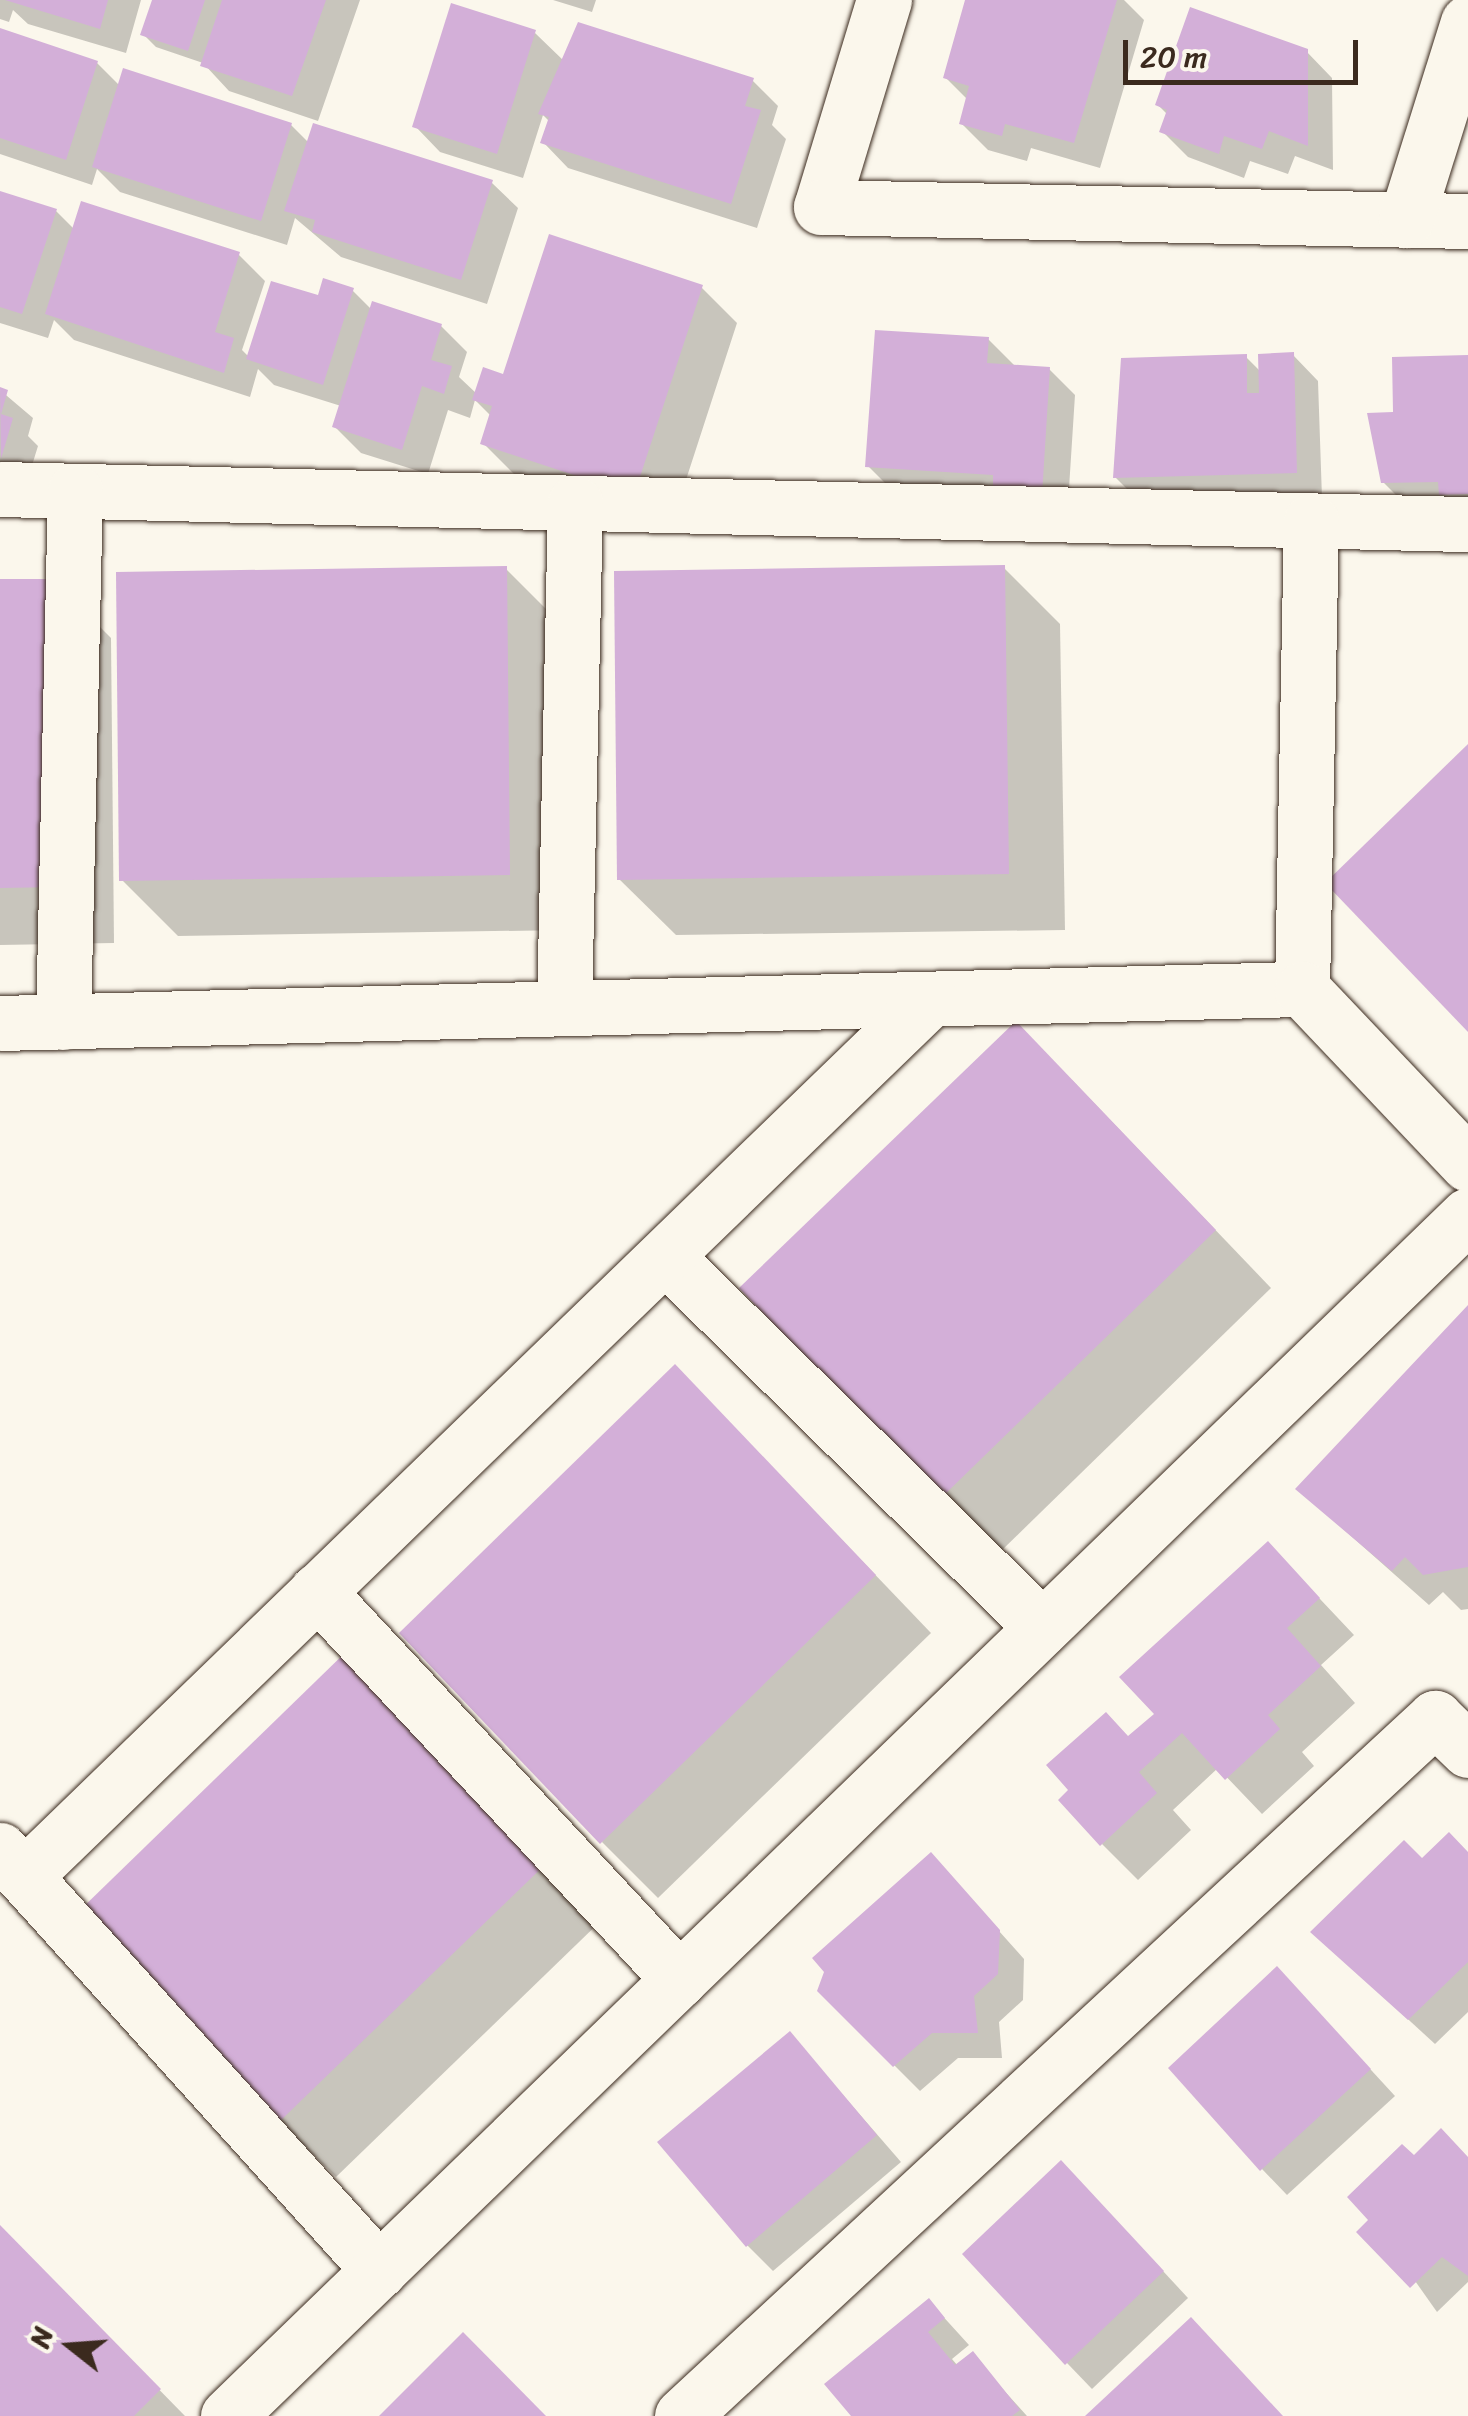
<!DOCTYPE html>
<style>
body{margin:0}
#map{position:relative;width:1468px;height:2416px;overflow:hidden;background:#fbf7ec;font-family:Sriracha,sans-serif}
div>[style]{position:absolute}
.shadow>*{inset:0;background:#0003}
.building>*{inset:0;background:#d3afd8}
.roads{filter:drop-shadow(0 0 2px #3b2a1e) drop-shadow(0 0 2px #3b2a1e)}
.minor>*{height:55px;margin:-27.5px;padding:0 27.5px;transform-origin:27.5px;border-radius:27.5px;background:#fbf7ec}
span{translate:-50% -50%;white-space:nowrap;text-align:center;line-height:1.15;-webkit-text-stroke:8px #fbf7ec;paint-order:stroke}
.north{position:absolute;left:20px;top:2296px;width:100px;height:100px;-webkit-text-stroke:8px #fbf7ec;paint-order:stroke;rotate:287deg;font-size:28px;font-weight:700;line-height:40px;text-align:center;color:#3b2a1e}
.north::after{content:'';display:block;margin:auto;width:35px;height:45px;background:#3b2a1e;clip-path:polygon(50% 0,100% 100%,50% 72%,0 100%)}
.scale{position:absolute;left:1123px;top:40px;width:235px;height:45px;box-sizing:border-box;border:5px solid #3b2a1e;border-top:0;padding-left:12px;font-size:30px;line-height:35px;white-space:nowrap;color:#3b2a1e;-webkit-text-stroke:8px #fbf7ec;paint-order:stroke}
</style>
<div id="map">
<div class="shadow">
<div style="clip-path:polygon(0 0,141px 0,126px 53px,28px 24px,13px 10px,9px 22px,0 19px)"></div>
<div style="clip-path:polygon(155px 0,360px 0,318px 121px,229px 91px,203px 63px,156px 47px,143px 34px)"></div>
<div style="clip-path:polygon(553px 0,596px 0,592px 12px)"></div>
<div style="clip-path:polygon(968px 0,1124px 0,1144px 20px,1100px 168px,1031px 148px,1027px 161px,988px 150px,962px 124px,968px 100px,946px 78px)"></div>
<div style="clip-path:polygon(0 31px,97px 63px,120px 86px,291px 125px,309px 143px,492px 183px,518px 208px,487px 304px,341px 257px,295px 218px,287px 245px,120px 192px,97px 169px,92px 185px,0 154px)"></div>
<div style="clip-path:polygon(535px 33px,564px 61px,752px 80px,778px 106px,772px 125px,786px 139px,757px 228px,568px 168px,543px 142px,550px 122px,543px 115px,523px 178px,440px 152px,415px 126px)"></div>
<div style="clip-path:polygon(1306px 51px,1332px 78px,1333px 170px,1295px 156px,1288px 174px,1250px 161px,1244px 178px,1188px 157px,1162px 131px,1168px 115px,1158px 105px)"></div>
<div style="clip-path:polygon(0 193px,56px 211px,75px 230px,239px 255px,265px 281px,242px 350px,249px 357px,320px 298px,353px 291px,372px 310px,441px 326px,467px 352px,459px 377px,477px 394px,701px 287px,737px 323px,670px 529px,519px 479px,483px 443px,491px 416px,475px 400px,470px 418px,448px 410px,428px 474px,361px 453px,335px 427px,341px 406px,274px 385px,258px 369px,250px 397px,74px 340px,54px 320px,48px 338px,0 323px)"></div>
<div style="clip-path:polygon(988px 339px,1014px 365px,1049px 369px,1075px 395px,1067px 520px,894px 492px,868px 466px)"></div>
<div style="clip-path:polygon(1293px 355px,1318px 381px,1322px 498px,1141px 503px,1115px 477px,1246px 357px,1261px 372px)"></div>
<div style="clip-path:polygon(1468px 357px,1468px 519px,1409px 508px,1383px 482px,1396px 414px)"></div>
<div style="clip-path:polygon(0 390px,33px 418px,28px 436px,38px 446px,17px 514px,0 509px)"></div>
<div style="clip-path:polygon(1004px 568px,1060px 624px,1065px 930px,676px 935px,619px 879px)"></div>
<div style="clip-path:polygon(506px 569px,562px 625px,566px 930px,178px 936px,121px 879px)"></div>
<div style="clip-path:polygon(54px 581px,111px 638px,114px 943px,0 945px,0 582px)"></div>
<div style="clip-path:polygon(1072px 1080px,1271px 1288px,999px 1553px,942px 1496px)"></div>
<div style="clip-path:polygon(1468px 1308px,1468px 1609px,1461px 1610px,1443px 1592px,1429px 1605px,1298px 1489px)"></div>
<div style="clip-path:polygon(731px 1424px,931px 1633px,658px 1898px,602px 1842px)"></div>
<div style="clip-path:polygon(1268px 1544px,1354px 1635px,1321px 1665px,1355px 1703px,1302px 1752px,1314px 1766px,1262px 1814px,1218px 1768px,1173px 1810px,1191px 1830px,1138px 1880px,1102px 1844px,1129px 1739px,1158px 1714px)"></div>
<div style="clip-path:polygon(353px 1648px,609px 1913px,336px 2177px,279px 2121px)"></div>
<div style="clip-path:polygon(931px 1855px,1024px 1959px,1023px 2000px,999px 2022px,1002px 2058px,958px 2058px,920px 2091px,820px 1991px)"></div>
<div style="clip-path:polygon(1468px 1855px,1468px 2012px,1435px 2044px,1313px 1932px,1422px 1861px)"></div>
<div style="clip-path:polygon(1303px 1996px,1395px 2096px,1287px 2195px,1262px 2169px)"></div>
<div style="clip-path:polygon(790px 2034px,901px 2162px,773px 2271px,747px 2245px)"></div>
<div style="clip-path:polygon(1414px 2159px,1468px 2159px,1468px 2282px,1437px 2312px,1372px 2220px)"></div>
<div style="clip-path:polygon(1087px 2189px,1188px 2298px,1092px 2389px,1067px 2363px)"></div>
<div style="clip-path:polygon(0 2227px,185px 2416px,0 2416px)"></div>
<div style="clip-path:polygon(929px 2301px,969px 2345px,952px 2359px,958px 2366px,972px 2355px,1027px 2416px,854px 2416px)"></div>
</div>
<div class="building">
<div style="clip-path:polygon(5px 0,108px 0,100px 29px)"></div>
<div style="clip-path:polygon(152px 0,205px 0,188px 51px,140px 35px)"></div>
<div style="clip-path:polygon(222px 0,326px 0,292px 96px,200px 66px)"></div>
<div style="clip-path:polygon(965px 0,1117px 0,1074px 143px,1005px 124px,1002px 136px,959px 124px,969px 86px,943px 78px)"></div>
<div style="clip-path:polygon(451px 3px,536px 30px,497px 154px,412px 127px)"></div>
<div style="clip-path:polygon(1190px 7px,1308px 49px,1308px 146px,1269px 131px,1262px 149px,1224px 136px,1219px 154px,1159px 132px,1167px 110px,1155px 105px)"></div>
<div style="clip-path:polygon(578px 22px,754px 78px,745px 106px,761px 110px,731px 204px,540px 143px,549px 117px,538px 114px)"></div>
<div style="clip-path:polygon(0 28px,98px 61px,66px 160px,0 138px)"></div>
<div style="clip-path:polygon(123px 68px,292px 123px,261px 221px,92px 167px)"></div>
<div style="clip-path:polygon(313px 123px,493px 180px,461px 280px,312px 232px,315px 220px,284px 211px)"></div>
<div style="clip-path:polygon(0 191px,57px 209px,22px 314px,0 307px)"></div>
<div style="clip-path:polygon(81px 201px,240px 252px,215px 332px,234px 338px,224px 373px,45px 314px)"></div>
<div style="clip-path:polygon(549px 234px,703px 285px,634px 495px,480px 444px,492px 406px,472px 400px,483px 367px,503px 374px)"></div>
<div style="clip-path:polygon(323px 278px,354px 288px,323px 385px,246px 359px,271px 281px,318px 295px)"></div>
<div style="clip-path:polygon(372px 301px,442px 324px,431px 360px,452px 366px,444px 394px,422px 386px,402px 450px,332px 427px)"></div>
<div style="clip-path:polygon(875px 330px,989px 337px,987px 363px,1050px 367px,1042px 495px,993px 493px,993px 475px,865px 467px)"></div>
<div style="clip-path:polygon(1294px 352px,1297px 473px,1113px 478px,1121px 358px,1247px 354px,1247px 393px,1259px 393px,1258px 354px)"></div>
<div style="clip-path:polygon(1468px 355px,1468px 494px,1439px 495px,1438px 482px,1381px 483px,1367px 413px,1393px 412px,1392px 357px)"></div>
<div style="clip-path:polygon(0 387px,8px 390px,1px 414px,13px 418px,1px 459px)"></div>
<div style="clip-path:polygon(1005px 565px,1009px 874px,617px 880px,614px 571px)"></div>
<div style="clip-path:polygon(507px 566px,510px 875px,119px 881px,116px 572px)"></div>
<div style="clip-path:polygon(0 579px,55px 579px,59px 887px,0 888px)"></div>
<div style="clip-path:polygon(1468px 744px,1468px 1032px,1325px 883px)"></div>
<div style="clip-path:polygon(1016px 1021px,1216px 1230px,941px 1498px,739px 1288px)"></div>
<div style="clip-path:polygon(1468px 1305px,1468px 1567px,1423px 1575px,1405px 1557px,1392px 1571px,1295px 1489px)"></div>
<div style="clip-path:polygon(675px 1364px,876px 1575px,600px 1844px,399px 1633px)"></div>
<div style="clip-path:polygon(1268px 1541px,1320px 1598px,1287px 1628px,1321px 1666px,1268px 1715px,1280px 1729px,1225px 1780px,1182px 1733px,1139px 1772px,1157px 1793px,1100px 1846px,1058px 1800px,1068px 1790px,1046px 1765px,1106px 1712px,1128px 1736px,1154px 1714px,1119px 1677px)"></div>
<div style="clip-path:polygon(353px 1645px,555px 1855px,278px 2123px,77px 1913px)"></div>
<div style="clip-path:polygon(1449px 1832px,1468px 1852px,1468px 1962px,1408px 2020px,1310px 1932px,1404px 1840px,1422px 1858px)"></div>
<div style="clip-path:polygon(931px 1852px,1000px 1930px,998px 1974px,974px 1996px,978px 2033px,932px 2033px,893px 2067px,817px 1991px,824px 1972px,812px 1958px)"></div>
<div style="clip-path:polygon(1277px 1966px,1371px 2069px,1260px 2171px,1168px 2068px)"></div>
<div style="clip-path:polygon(790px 2031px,877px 2135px,746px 2247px,657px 2142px)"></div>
<div style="clip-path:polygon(1441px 2128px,1468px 2157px,1468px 2276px,1442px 2257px,1410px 2288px,1356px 2232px,1368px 2220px,1347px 2197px,1402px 2144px,1414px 2155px)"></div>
<div style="clip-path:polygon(1061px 2160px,1164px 2271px,1065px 2365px,962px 2254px)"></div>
<div style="clip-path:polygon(0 2225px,161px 2389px,134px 2416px,0 2416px)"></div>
<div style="clip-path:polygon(929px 2298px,945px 2318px,928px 2332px,955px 2365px,973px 2351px,1020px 2410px,1012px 2416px,851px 2416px,824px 2384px)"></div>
<div style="clip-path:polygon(1191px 2317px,1283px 2416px,1085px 2416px)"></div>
<div style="clip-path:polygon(463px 2332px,546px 2416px,379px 2416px)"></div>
</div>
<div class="roads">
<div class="minor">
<div style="left:884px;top:0;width:216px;rotate:106.9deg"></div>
<div style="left:821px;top:207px;width:647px;rotate:1.24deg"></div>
<div style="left:1406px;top:220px;width:207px;rotate:-72.6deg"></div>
<div style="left:0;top:489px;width:1468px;rotate:1.37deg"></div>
<div style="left:1302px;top:989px;width:468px;rotate:-88.9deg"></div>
<div style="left:564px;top:1008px;width:505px;rotate:-88.75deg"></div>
<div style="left:63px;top:1022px;width:531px;rotate:-88.71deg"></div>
<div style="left:0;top:1023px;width:1302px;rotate:-1.5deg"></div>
<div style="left:1302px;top:989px;width:241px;rotate:46.5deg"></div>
<div style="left:665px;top:1256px;width:529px;rotate:44.54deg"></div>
<div style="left:317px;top:1591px;width:531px;rotate:46.99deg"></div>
<div style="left:0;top:1850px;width:566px;rotate:47.94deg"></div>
<div style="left:24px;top:1876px;width:1261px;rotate:-44.07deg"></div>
<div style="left:228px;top:2416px;width:1726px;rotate:-44.08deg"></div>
<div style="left:682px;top:2416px;width:1027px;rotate:-42.83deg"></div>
<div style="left:1435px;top:1718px;width:46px;rotate:44.1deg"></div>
</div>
</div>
<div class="north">N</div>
<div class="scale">20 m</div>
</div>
